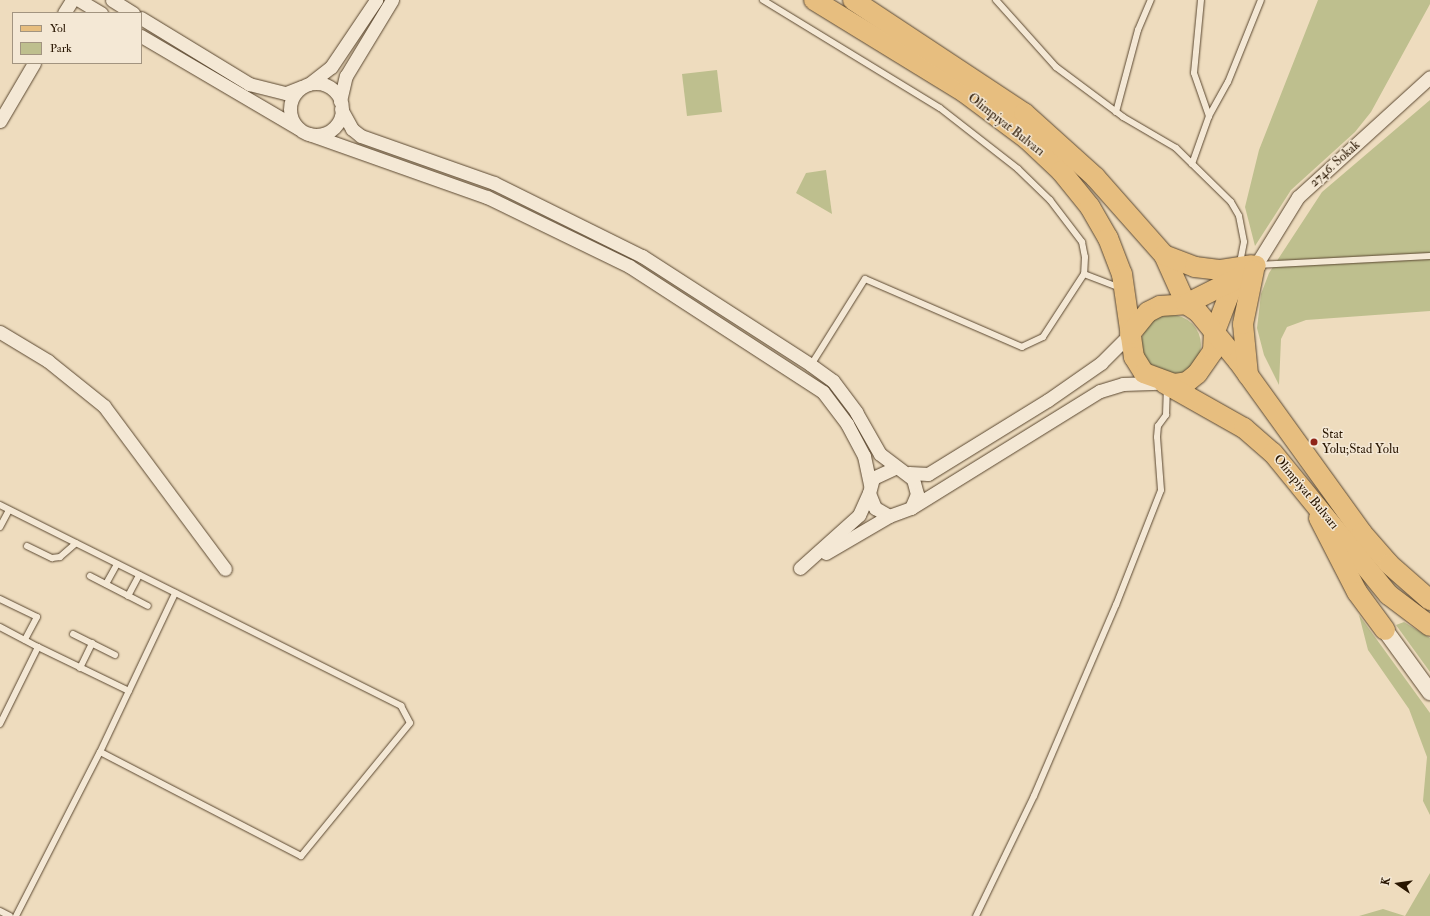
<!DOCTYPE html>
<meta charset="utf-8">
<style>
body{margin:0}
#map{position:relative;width:1430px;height:916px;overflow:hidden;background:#eedcbe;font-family:"IM FELL Double Pica",serif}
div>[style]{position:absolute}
.green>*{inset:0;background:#bebf8e}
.round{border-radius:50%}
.roads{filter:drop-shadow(0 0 1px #5a4730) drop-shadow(0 0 1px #5a4730)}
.service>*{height:6px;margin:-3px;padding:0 3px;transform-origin:3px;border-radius:3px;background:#f4e8d5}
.minor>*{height:13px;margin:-6.5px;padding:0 6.5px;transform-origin:6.5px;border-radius:6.5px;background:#f4e8d5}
.minor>.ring{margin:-6.5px;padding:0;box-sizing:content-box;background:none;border:13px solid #f4e8d5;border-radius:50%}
.tertiary>*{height:16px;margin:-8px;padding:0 8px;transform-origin:8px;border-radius:8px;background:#f4e8d5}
.primary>*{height:20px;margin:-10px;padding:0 10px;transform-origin:10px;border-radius:10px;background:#e7be7f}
.dots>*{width:11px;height:11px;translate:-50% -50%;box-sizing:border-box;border:2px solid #f4e8d5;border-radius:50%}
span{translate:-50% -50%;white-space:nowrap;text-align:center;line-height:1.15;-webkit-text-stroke:3px #f4e8d5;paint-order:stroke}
.street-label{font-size:13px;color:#281500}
.poi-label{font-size:13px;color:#281500}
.left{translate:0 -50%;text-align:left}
.legend{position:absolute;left:12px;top:12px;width:130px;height:52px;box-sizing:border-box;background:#f4e8d5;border:1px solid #a29480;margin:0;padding:5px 7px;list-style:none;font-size:12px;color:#281500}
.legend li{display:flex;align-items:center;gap:8px;height:20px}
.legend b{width:20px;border:1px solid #a29480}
.north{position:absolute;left:1378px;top:864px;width:40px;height:40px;-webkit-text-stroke:3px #f4e8d5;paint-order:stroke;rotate:283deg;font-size:11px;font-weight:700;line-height:16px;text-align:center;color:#281500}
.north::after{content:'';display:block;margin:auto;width:14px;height:18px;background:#281500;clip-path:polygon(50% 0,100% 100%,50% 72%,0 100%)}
</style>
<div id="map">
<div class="green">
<div style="clip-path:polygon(1318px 0,1430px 0,1430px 4px,1371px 112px,1355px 132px,1291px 190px,1255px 246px,1245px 207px,1259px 150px)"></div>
<div style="clip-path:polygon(717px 70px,722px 112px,687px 116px,682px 74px)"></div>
<div style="clip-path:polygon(1430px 100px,1430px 311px,1306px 320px,1287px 327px,1281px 339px,1279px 385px,1264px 355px,1257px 328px,1261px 294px,1269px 273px,1322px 192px)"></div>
<div style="clip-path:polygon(826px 170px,832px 214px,796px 193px,806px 173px)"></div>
<div class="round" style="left:1141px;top:315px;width:60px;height:60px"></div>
<div style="clip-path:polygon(1359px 615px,1430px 713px,1430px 815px,1423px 801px,1427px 757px,1409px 709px,1368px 650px)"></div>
<div style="clip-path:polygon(1404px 622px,1430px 638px,1430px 672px,1396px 625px)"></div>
<div style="clip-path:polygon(1430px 873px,1430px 916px,1359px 916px,1383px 909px,1405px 916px)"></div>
</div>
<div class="roads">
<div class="service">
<div style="left:763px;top:0;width:207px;rotate:31.4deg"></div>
<div style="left:940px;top:108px;width:99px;rotate:38deg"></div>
<div style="left:1018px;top:169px;width:45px;rotate:44.1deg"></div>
<div style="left:1050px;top:200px;width:53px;rotate:52.7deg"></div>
<div style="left:1082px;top:242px;width:15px;rotate:79deg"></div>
<div style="left:1085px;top:257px;width:17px;rotate:93deg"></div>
<div style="left:1084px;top:274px;width:75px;rotate:123.1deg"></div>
<div style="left:1043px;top:337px;width:23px;rotate:155deg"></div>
<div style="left:1022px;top:347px;width:171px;rotate:-156.6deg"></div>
<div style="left:865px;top:279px;width:102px;rotate:122.1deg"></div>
<div style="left:996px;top:0;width:90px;rotate:48.2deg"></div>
<div style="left:1056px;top:67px;width:84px;rotate:36.7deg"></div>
<div style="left:1123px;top:117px;width:61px;rotate:30.3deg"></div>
<div style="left:1176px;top:148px;width:77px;rotate:44.5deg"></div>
<div style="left:1231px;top:202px;width:16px;rotate:60deg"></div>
<div style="left:1239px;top:216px;width:26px;rotate:79deg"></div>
<div style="left:1244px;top:242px;width:21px;rotate:101deg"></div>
<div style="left:1201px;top:0;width:73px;rotate:95.5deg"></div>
<div style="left:1194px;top:73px;width:46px;rotate:70.8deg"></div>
<div style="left:1116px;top:112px;width:85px;rotate:-75deg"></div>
<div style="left:1138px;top:30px;width:33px;rotate:-67deg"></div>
<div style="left:1192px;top:164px;width:51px;rotate:-70.5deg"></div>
<div style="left:1209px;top:116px;width:39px;rotate:-61deg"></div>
<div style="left:1228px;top:82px;width:88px;rotate:-68.1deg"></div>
<div style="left:1257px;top:265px;width:173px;rotate:-3deg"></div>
<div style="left:1084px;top:274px;width:39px;rotate:21deg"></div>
<div style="left:0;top:505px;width:449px;rotate:26.6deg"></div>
<div style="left:401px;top:706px;width:19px;rotate:62deg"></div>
<div style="left:410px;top:723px;width:172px;rotate:129.3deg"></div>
<div style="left:301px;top:856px;width:226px;rotate:-152.6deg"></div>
<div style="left:0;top:527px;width:19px;rotate:-62deg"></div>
<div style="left:27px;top:546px;width:28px;rotate:26deg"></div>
<div style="left:52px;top:558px;width:8px;rotate:-7deg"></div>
<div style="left:60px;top:557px;width:21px;rotate:-41deg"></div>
<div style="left:90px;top:576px;width:65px;rotate:27.3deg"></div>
<div style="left:106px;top:584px;width:23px;rotate:-61deg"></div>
<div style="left:128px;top:596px;width:24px;rotate:-62deg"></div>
<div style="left:0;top:599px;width:41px;rotate:25.9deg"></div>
<div style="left:37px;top:617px;width:26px;rotate:118deg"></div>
<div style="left:0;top:627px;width:43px;rotate:27.8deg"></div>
<div style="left:73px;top:634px;width:47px;rotate:26.6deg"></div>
<div style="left:80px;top:668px;width:28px;rotate:-64deg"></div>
<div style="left:0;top:724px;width:86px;rotate:-63.7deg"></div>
<div style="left:38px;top:647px;width:101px;rotate:25.8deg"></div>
<div style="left:0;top:911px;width:11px;rotate:27deg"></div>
<div style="left:16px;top:916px;width:184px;rotate:-62.9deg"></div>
<div style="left:100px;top:752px;width:176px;rotate:-64.7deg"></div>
<div style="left:976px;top:916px;width:133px;rotate:-64.2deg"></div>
<div style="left:1034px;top:796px;width:208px;rotate:-66.8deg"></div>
<div style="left:1116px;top:605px;width:123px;rotate:-68.6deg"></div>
<div style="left:1161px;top:490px;width:53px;rotate:-94.3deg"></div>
<div style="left:1157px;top:437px;width:11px;rotate:-85deg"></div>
<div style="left:1158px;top:426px;width:14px;rotate:-54deg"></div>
<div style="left:1166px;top:415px;width:24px;rotate:-88deg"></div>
</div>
<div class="minor">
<div style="left:79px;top:0;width:26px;rotate:31deg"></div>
<div style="left:112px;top:0;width:25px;rotate:32deg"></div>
<div style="left:64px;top:13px;width:15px;rotate:-58deg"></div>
<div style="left:141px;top:18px;width:127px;rotate:31.4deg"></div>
<div style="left:249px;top:84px;width:38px;rotate:14deg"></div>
<div style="left:286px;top:93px;width:17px;rotate:-21deg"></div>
<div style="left:141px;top:36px;width:182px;rotate:30.4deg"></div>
<div class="ring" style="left:290px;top:83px;width:39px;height:39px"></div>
<div style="left:309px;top:84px;width:28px;rotate:-38deg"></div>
<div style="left:331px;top:67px;width:81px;rotate:-56.1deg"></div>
<div style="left:340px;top:101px;width:26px;rotate:-77deg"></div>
<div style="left:346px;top:76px;width:89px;rotate:-58.8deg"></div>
<div style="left:341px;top:109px;width:23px;rotate:61deg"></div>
<div style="left:352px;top:129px;width:11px;rotate:38deg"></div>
<div style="left:361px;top:136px;width:141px;rotate:19.5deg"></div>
<div style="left:494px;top:183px;width:165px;rotate:26.3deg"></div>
<div style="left:642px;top:256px;width:201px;rotate:32.8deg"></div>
<div style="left:811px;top:365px;width:27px;rotate:36deg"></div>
<div style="left:833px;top:381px;width:39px;rotate:53deg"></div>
<div style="left:856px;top:412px;width:48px;rotate:60.3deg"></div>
<div style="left:880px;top:454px;width:41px;rotate:37.1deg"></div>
<div style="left:913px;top:479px;width:16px;rotate:75deg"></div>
<div style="left:917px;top:494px;width:15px;rotate:113deg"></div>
<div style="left:911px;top:508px;width:23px;rotate:160deg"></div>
<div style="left:889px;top:516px;width:16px;rotate:-150deg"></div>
<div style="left:875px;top:508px;width:16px;rotate:-112deg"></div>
<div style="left:869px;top:493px;width:16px;rotate:-75deg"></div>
<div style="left:873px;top:478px;width:23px;rotate:-25deg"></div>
<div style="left:0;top:121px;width:67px;rotate:-59.6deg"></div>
<div style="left:309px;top:134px;width:189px;rotate:19.5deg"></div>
<div style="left:487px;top:197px;width:158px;rotate:25.9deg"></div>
<div style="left:629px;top:266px;width:231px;rotate:33deg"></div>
<div style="left:823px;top:392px;width:40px;rotate:53deg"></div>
<div style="left:847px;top:424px;width:36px;rotate:62deg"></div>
<div style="left:864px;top:456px;width:30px;rotate:78deg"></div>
<div style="left:1256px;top:265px;width:80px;rotate:-58.3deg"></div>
<div style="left:1298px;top:197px;width:178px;rotate:-42.3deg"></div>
<div style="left:0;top:332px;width:56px;rotate:31.1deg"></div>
<div style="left:48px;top:361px;width:72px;rotate:38.8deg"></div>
<div style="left:104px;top:406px;width:203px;rotate:53.4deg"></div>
<div style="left:909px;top:473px;width:19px;rotate:3deg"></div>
<div style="left:928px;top:474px;width:141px;rotate:-31.7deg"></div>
<div style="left:1048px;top:400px;width:65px;rotate:-34.9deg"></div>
<div style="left:1101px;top:363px;width:41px;rotate:-45deg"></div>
<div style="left:911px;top:508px;width:222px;rotate:-31.8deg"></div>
<div style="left:1100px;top:391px;width:24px;rotate:-17deg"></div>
<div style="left:1123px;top:384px;width:36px;rotate:-2deg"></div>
<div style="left:826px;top:553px;width:73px;rotate:-30.4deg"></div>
<div style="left:800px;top:568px;width:79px;rotate:-41.9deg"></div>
<div style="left:859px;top:515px;width:24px;rotate:-66deg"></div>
</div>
<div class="tertiary">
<div style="left:1385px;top:630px;width:77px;rotate:54deg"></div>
</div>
<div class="primary">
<div style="left:814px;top:0;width:176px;rotate:31.5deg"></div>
<div style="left:964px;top:92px;width:79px;rotate:36.7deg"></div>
<div style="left:1027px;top:139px;width:47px;rotate:43.3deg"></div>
<div style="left:1061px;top:171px;width:46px;rotate:51.1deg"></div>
<div style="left:1090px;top:207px;width:36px;rotate:60deg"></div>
<div style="left:1108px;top:238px;width:39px;rotate:69deg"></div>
<div style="left:1122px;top:274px;width:84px;rotate:81.8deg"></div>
<div style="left:1134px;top:357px;width:19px;rotate:58deg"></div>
<div style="left:1144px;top:373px;width:33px;rotate:20deg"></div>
<div style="left:1175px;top:384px;width:12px;rotate:-9deg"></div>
<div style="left:1187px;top:382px;width:13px;rotate:-39deg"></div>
<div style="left:1197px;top:374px;width:28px;rotate:-55deg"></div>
<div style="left:1213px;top:351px;width:17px;rotate:-87deg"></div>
<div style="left:1214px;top:334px;width:45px;rotate:-69.1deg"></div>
<div style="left:1230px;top:292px;width:37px;rotate:-46deg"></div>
<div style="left:853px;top:0;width:205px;rotate:33.5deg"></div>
<div style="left:1024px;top:113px;width:96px;rotate:42deg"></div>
<div style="left:1095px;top:177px;width:104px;rotate:48.5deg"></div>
<div style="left:1164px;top:255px;width:54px;rotate:65.8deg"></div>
<div style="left:1164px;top:255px;width:33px;rotate:21deg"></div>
<div style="left:1195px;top:267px;width:26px;rotate:7deg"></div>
<div style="left:1221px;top:270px;width:31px;rotate:-9deg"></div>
<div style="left:1186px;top:304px;width:14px;rotate:34deg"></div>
<div style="left:1198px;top:312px;width:63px;rotate:50.8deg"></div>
<div style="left:1238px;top:361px;width:212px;rotate:54.2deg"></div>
<div style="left:1362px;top:533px;width:41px;rotate:48.9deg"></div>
<div style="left:1389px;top:564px;width:55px;rotate:41.3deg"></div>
<div style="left:1130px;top:334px;width:28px;rotate:-51deg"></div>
<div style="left:1148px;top:312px;width:13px;rotate:-27deg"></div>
<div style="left:1160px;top:306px;width:26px;rotate:-4deg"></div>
<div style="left:1186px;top:304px;width:58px;rotate:-26.6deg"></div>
<div style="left:1248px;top:375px;width:51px;rotate:-95.6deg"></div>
<div style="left:1243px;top:324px;width:55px;rotate:-78.5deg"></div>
<div style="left:1164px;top:383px;width:92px;rotate:29.4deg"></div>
<div style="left:1244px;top:428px;width:38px;rotate:41deg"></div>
<div style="left:1273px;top:453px;width:183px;rotate:50.8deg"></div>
<div style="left:1389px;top:595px;width:51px;rotate:37.1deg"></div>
<div style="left:1319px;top:518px;width:83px;rotate:62.8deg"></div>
<div style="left:1357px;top:592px;width:47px;rotate:53.6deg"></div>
</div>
</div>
<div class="dots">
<div style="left:1314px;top:442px;background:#8f2418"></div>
</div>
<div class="street-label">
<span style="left:1006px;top:125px;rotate:38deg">Olimpiyat Bulvarı</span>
<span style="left:1335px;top:164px;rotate:-42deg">2746. Sokak</span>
<span style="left:1306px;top:492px;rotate:50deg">Olimpiyat Bulvarı</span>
</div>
<div class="poi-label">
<span class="left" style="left:1322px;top:442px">Stat<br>Yolu;Stad Yolu</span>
</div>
<ul class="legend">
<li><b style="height:5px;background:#e7be7f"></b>Yol</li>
<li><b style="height:11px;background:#bebf8e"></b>Park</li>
</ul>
<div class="north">K</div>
</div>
